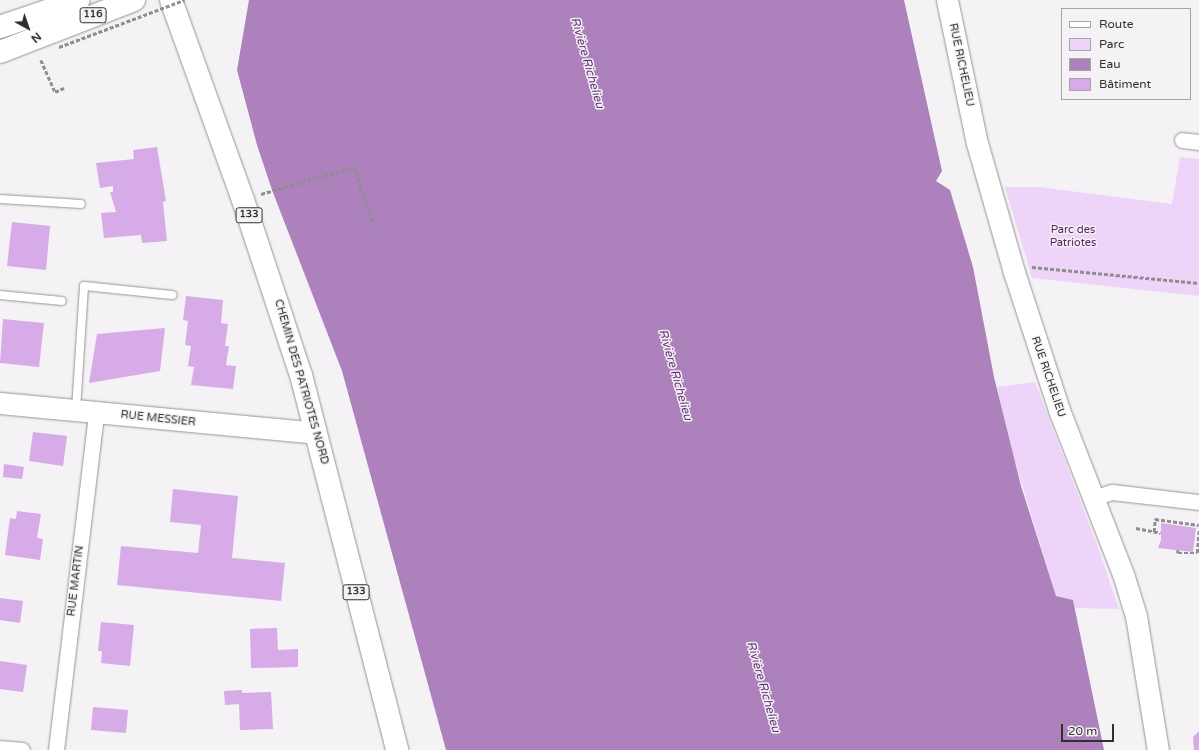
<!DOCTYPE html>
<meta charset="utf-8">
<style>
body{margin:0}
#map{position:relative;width:1199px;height:750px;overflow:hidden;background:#f4f2f5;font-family:"Varela Round",sans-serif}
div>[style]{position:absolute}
.green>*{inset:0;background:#efd4f9}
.water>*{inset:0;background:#ac81bc}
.building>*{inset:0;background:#d7aae8}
.path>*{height:2.5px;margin-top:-1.25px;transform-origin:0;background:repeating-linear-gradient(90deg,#8f8d8f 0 4px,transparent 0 6px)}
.roads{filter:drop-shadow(0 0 1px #959396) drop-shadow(0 0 1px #959396)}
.lane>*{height:8px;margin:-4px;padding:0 4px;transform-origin:4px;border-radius:4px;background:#fff}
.street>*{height:15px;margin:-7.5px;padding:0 7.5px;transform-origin:7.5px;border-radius:7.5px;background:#fff}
.secondary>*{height:21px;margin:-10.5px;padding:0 10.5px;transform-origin:10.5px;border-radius:10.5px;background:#fff}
.primary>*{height:22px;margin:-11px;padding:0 11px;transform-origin:11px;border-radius:11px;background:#fff}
.path-bridge>*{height:2.5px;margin-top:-1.25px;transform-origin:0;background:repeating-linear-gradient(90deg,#8f8d8f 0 4px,transparent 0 6px)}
span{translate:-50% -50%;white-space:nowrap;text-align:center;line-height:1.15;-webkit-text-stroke:3px #f4f2f5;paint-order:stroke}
.shield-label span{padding:1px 3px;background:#f4f2f5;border:1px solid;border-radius:3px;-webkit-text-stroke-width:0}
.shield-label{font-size:10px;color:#313031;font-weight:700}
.street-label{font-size:11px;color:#313031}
.park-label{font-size:11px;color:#58226a}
.water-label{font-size:12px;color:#663079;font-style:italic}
.legend{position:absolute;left:1061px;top:8px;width:130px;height:92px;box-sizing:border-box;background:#f4f2f5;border:1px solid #a6a4a7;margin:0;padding:5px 7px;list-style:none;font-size:12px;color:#313031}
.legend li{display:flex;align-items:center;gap:8px;height:20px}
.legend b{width:20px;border:1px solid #a6a4a7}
.north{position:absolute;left:8px;top:8px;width:40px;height:40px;-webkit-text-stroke:3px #f4f2f5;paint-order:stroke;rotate:140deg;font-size:11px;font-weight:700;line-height:16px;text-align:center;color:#313031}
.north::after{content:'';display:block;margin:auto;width:14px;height:18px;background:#313031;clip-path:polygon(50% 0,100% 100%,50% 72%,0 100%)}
.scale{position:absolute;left:1061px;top:724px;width:53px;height:18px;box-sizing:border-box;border:2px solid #313031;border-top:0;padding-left:5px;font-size:12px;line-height:14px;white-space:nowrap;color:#313031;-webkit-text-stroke:3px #f4f2f5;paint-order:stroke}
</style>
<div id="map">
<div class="green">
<div style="clip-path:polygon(1180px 157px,1199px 159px,1199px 296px,1032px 278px,1005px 187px,1039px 187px,1172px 204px)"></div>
<div style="clip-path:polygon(1035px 382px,1099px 550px,1119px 609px,1075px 608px,1073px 600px,1056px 596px,1009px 442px,997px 387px)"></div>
</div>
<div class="water">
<div style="clip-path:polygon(249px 0,904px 0,942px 171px,936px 181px,950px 190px,973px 267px,994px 377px,1021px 486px,1056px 596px,1073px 600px,1104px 750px,446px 750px,342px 371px,272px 190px,257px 145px,237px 70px)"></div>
</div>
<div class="building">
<div style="clip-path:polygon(157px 147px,166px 201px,163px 202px,167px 241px,142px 243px,141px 235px,104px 238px,101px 213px,116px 212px,110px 192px,113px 192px,113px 186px,100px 188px,96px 163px,134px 159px,133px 150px)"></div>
<div style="clip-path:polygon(12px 222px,50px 226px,46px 270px,7px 266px)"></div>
<div style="clip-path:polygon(186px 296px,223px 300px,221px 323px,228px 324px,225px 346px,229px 346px,226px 365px,236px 366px,233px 389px,191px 385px,194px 367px,188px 366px,191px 346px,185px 345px,188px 321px,183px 320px)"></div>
<div style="clip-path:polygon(3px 319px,44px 323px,39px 367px,0 363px)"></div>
<div style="clip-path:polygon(165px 328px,160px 371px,89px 383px,97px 334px)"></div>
<div style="clip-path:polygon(33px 432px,67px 436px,63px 466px,29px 461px)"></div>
<div style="clip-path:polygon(4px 464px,24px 467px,22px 479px,3px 477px)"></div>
<div style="clip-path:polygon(173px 489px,238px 496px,232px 558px,285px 563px,281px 601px,117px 585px,121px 546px,198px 553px,201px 525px,170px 522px)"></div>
<div style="clip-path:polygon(17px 511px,41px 514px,37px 538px,43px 539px,40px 560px,5px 555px,10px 518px,16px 519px)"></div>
<div style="clip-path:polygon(1161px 523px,1196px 528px,1193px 552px,1158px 548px,1161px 540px)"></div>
<div style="clip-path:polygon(0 598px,23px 601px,20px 623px,0 620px)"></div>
<div style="clip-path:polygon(101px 622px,134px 625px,130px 666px,101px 663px,102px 651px,98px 651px)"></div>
<div style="clip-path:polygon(277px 628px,278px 650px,298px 649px,298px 667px,251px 668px,250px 629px)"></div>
<div style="clip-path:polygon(0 661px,27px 665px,23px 692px,0 689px)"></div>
<div style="clip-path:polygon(242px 690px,242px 693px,271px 692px,273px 729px,240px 730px,239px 704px,225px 705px,224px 691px)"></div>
<div style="clip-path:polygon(93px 707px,128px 710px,126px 733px,91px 730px)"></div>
<div style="clip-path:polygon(1199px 731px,1199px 750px,1194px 750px,1193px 737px)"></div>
</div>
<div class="path">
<div style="left:41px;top:60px;width:35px;rotate:66deg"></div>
<div style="left:55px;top:92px;width:10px;rotate:-24deg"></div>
<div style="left:261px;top:194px;width:97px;rotate:-16.2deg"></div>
<div style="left:354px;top:167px;width:61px;rotate:71deg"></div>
<div style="left:1032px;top:267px;width:168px;rotate:5.5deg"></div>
<div style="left:1136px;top:528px;width:25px;rotate:11deg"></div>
<div style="left:1154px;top:532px;width:13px;rotate:-86deg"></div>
<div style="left:1155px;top:519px;width:44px;rotate:7.8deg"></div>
<div style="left:1178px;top:550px;width:3px;rotate:90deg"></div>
<div style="left:1178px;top:553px;width:19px"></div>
<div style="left:1197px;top:553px;width:23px;rotate:-85deg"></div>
</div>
<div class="roads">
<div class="lane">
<div style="left:0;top:199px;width:81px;rotate:3.5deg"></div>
<div style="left:0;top:295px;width:62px;rotate:5.5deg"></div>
<div style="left:76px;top:410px;width:124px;rotate:-86.3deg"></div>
<div style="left:84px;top:286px;width:89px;rotate:5.8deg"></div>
</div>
<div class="street">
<div style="left:1182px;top:140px;width:17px;rotate:7deg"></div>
<div style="left:1093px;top:498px;width:20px;rotate:-18deg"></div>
<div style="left:1112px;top:492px;width:88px;rotate:6.6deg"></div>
<div style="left:0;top:748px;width:22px;rotate:5deg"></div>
<div style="left:56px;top:750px;width:339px;rotate:-83.2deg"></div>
</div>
<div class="secondary">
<div style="left:947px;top:0;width:146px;rotate:78.2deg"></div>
<div style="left:977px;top:143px;width:134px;rotate:74deg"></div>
<div style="left:1014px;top:272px;width:145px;rotate:71.9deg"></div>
<div style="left:1059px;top:410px;width:179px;rotate:68.7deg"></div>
<div style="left:1124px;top:577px;width:41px;rotate:72.9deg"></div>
<div style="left:1136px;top:616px;width:136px;rotate:80.7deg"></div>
<div style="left:0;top:403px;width:317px;rotate:5.4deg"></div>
</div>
<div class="primary">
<div style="left:171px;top:0;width:213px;rotate:70.2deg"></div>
<div style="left:243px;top:200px;width:184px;rotate:71.7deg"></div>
<div style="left:301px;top:375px;width:387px;rotate:75.6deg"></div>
<div style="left:0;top:27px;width:83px;rotate:-18.9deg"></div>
<div style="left:0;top:52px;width:144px;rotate:-21.2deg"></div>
</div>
</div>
<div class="path-bridge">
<div style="left:59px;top:47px;width:134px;rotate:-20.6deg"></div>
</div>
<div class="shield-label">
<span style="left:93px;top:15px">116</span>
<span style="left:249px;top:215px">133</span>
<span style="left:356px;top:592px">133</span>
</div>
<div class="street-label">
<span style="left:961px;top:65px;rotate:78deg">RUE RICHELIEU</span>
<span style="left:1048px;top:377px;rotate:71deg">RUE RICHELIEU</span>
<span style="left:301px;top:382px;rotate:74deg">CHEMIN DES PATRIOTES NORD</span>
<span style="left:158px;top:419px;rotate:6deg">RUE MESSIER</span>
<span style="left:76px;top:581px;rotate:-83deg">RUE MARTIN</span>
</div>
<div class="park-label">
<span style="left:1073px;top:237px">Parc des<br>Patriotes</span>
</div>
<div class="water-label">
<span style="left:587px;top:63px;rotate:74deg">Rivière Richelieu</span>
<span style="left:675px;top:375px;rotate:74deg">Rivière Richelieu</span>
<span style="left:763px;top:687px;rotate:74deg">Rivière Richelieu</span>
</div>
<ul class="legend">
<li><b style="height:5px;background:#fff"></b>Route</li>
<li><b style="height:11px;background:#efd4f9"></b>Parc</li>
<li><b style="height:11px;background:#ac81bc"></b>Eau</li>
<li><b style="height:11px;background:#d7aae8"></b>Bâtiment</li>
</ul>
<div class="north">N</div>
<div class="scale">20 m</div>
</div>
